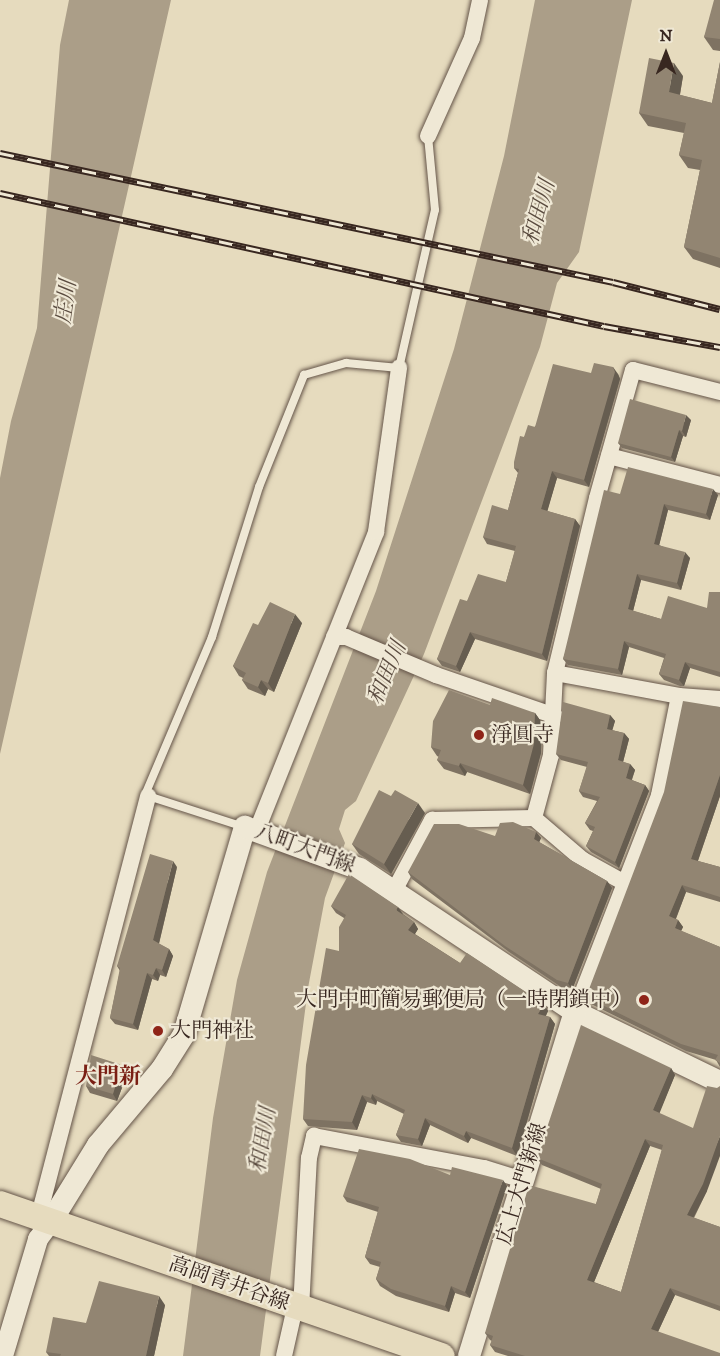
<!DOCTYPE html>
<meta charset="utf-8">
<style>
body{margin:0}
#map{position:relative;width:720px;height:1356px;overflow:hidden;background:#e6dbbe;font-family:"IM FELL DW Pica","Noto Serif JP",serif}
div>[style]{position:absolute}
.water>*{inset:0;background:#ab9e88}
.roads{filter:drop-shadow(0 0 2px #645448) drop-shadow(0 0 2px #645448)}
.service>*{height:8px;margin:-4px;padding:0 4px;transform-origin:4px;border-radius:4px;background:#efe8d5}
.minor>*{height:16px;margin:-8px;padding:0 8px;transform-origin:8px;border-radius:8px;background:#efe8d5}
.tertiary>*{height:20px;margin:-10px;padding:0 10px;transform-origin:10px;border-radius:10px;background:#efe8d5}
.secondary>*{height:22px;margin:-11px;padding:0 11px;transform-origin:11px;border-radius:11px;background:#efe8d5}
.primary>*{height:26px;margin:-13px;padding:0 13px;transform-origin:13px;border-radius:13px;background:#e6dbbe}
.rail>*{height:7px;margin-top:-3.5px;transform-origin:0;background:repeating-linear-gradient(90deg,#efe8d5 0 14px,#382720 0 28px);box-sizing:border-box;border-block:2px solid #382720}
.wall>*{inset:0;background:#7e7262}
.shaded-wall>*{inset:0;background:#665d50}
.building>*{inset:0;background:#928572}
.dots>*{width:16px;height:16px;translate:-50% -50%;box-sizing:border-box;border:3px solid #efe8d5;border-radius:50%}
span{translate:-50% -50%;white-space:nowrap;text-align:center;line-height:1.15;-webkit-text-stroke:4.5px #efe8d5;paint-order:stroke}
.poi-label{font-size:21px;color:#382720}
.left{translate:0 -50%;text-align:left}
.right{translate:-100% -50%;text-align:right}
.street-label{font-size:21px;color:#382720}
.water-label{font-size:22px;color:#5a4b3f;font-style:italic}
.neighbourhood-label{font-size:22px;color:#7a1f14;font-weight:700}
.north{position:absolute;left:636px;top:24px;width:60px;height:60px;-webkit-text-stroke:4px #efe8d5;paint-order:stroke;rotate:0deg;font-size:16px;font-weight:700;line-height:24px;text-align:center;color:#382720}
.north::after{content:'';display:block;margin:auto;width:21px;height:27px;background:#382720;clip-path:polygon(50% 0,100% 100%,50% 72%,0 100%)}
</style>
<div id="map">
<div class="water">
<div style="clip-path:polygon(69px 0,171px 0,0 754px,0 478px,11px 421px,37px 328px,60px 45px)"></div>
<div style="clip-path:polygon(535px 0,632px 0,579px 252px,557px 283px,540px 347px,424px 654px,356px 801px,345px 810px,339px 829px,345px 843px,325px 898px,308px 988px,260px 1356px,183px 1356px,213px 1118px,237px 980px,267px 872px,376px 591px,454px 349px,504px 156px)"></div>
</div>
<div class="roads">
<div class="service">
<div style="left:244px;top:827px;width:104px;rotate:-162.1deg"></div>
<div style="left:145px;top:795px;width:172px;rotate:-67deg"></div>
<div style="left:212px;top:637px;width:157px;rotate:-72.6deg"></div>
<div style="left:259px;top:487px;width:121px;rotate:-68.1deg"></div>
<div style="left:304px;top:375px;width:44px;rotate:-15.9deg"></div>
<div style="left:346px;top:363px;width:53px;rotate:5.4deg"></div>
<div style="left:399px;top:368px;width:162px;rotate:-77.2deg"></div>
<div style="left:435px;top:210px;width:74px;rotate:-95.4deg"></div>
</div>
<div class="minor">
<div style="left:428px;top:136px;width:107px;rotate:-65.8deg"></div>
<div style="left:472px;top:38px;width:39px;rotate:-78deg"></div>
<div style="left:609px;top:456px;width:115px;rotate:14.6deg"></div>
<div style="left:334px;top:637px;width:12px"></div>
<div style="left:346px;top:637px;width:98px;rotate:22.9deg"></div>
<div style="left:436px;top:675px;width:126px;rotate:19deg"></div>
<div style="left:555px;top:673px;width:126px;rotate:10.5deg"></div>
<div style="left:679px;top:696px;width:41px;rotate:4.2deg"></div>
<div style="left:257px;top:830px;width:321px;rotate:-68.2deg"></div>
<div style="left:376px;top:532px;width:166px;rotate:-82deg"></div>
<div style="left:623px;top:882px;width:46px;rotate:-151.2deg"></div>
<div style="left:583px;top:860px;width:65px;rotate:-139.4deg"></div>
<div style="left:534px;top:818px;width:65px;rotate:-74.9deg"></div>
<div style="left:551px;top:755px;width:82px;rotate:-87.2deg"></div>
<div style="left:555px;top:673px;width:180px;rotate:-76.5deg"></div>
<div style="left:597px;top:498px;width:133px;rotate:-74.3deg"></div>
<div style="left:633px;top:370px;width:90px;rotate:14.2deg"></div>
<div style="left:394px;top:891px;width:81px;rotate:-61.8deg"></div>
<div style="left:432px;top:820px;width:102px;rotate:-1.1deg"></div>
<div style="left:575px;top:1012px;width:233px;rotate:-68.8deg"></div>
<div style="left:659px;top:795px;width:101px;rotate:-78.6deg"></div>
<div style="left:38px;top:1219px;width:437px;rotate:-75.4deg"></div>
<div style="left:301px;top:1309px;width:151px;rotate:-87deg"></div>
<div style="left:309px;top:1158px;width:23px;rotate:-77deg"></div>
<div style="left:314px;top:1136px;width:173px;rotate:10.7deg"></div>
<div style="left:484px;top:1168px;width:41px;rotate:17.1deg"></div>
<div style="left:284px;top:1356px;width:50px;rotate:-77.3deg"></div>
</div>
<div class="tertiary">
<div style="left:3px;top:1356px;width:122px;rotate:-73.3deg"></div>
<div style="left:38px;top:1239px;width:20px;rotate:-53deg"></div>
</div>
<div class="secondary">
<div style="left:50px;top:1223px;width:92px;rotate:-58.4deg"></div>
<div style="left:98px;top:1145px;width:99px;rotate:-49.9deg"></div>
<div style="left:162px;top:1069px;width:41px;rotate:-57.8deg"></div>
<div style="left:184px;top:1034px;width:216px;rotate:-73.6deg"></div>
<div style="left:245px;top:827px;width:122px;rotate:20.1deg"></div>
<div style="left:360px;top:869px;width:258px;rotate:33.6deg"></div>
<div style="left:575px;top:1012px;width:161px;rotate:25.8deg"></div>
<div style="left:469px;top:1356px;width:360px;rotate:-72.9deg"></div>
</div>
<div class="primary">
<div style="left:0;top:1204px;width:467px;rotate:19deg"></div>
</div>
</div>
<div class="rail">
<div style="left:0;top:153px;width:626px;rotate:11.88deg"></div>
<div style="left:613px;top:282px;width:110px;rotate:14.2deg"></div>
<div style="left:0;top:193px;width:618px;rotate:12.42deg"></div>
<div style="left:604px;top:326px;width:118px;rotate:10.3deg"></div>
</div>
<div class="wall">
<div style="clip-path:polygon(720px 0,720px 51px,713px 50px,704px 37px)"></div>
<div style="clip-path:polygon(720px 62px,720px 268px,693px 259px,684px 247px,700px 170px,688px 168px,679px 155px,684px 133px,648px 126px,639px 113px,683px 76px,680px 95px,712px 103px)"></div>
<div style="clip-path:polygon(591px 373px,618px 374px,620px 379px,589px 487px,557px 478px,547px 511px,575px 519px,580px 526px,547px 661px,475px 639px,460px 672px,442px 666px,437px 659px,467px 601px,506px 582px,515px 551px,487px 544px,483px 537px,508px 510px,518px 473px,514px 468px,524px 437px)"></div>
<div style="clip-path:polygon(691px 420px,686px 437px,683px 436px,675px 462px,622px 448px,618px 443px)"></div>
<div style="clip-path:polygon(620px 494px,718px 495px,710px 520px,668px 510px,659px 545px,690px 558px,681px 590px,641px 580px,633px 611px,661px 619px,707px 608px,720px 592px,720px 677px,690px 668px,684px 686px,680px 686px,664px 680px,659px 674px,664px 658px,629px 647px,622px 675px,568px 665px,563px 659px)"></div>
<div style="clip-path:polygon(302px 623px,274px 692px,268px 689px,265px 696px,248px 689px,242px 680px,243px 678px,239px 676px,233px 666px,258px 625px)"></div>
<div style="clip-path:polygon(490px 705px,535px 713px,542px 723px,541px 753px,530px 794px,467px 772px,465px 776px,444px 769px,437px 760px,439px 757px,437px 756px,431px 747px)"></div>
<div style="clip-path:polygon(720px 707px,720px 796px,698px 861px,720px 867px,720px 902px,686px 892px,676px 919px,678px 920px,683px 927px,681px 931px,720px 947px,720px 1067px,716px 1060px,686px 1051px,591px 1004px,586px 997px)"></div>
<div style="clip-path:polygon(610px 715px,615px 721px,612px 730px,624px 733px,629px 739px,623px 762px,630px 764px,635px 770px,632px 780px,645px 785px,649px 791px,619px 868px,591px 852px,586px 846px,593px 831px,590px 830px,585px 823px,597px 801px,583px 797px,579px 791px,587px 767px,561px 760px,556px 754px)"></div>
<div style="clip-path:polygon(425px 813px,391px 874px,359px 854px,352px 844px)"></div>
<div style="clip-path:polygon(536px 832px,541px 838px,539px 842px,607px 881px,612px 888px,572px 990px,561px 987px,509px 952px,412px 879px,408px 872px,495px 836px)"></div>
<div style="clip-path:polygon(177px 867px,159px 944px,169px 949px,173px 956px,166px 977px,160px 975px,158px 981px,152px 979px,138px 1030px,115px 1024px,110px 1018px,120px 971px,117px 966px)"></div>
<div style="clip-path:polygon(331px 906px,403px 914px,414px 922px,418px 929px,415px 934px,460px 963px,544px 1004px,548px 1011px,546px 1016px,550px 1017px,555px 1024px,517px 1156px,471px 1138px,468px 1143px,430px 1125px,422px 1146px,401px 1142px,396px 1135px,404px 1114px,377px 1101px,376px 1105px,367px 1102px,357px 1130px,308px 1126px,303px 1119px,339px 951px,344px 918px,336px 913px)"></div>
<div style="clip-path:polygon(evenodd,671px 1068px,675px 1075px,659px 1113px,707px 1191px,694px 1218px,720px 1227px,720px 1311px,675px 1295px,658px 1332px,720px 1356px,508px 1356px,495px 1352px,490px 1345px,492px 1341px,490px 1340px,485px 1333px,596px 1204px,601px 1189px,542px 1165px,537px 1158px,671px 1068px,650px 1146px,662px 1150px,621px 1292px,594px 1282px,650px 1146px)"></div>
<div style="clip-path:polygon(124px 1071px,121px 1082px,123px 1085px,117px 1101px,90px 1093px,86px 1086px)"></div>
<div style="clip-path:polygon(450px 1175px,507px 1186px,470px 1298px,455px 1293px,449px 1312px,396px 1296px,380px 1286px,376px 1279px,380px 1267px,370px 1264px,365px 1257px,378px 1212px,347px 1202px,343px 1196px)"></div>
<div style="clip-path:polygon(165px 1305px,154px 1356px,49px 1356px,46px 1352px,86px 1323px)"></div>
</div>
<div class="shaded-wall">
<div style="clip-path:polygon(674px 63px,683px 76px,678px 105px,669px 92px)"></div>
<div style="clip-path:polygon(613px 367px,618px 374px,620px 379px,589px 487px,584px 480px)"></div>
<div style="clip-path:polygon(686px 415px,691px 420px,686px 437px,682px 431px)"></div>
<div style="clip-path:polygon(679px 430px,683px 436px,675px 462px,671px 457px)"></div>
<div style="clip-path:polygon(552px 471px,557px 478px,546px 516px,541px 509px)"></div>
<div style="clip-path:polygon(713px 489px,718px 495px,710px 520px,706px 514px)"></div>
<div style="clip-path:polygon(664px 504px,668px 510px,658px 550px,654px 544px)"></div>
<div style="clip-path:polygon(575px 519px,580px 526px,547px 661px,542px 654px)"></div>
<div style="clip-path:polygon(685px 552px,690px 558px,681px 590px,677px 583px)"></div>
<div style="clip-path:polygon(637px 574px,641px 580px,632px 615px,628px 609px)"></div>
<div style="clip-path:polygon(295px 614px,302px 623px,274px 692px,268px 683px)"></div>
<div style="clip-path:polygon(470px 632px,475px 639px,460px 672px,456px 666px)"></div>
<div style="clip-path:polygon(624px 641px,629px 647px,622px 675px,618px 669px)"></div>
<div style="clip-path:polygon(685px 662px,690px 668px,684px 686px,679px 680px)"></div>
<div style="clip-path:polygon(261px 680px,268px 689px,265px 696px,258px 687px)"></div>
<div style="clip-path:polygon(535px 713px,542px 723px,541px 753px,530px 794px,523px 785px)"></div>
<div style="clip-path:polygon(610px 715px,615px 721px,611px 735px,607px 729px)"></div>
<div style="clip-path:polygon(624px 733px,629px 739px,622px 766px,618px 760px)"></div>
<div style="clip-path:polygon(460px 763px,467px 772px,465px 776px,459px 766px)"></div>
<div style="clip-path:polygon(630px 764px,635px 770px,630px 784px,626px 778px)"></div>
<div style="clip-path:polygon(720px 775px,720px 796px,696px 866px,691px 859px)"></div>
<div style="clip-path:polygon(645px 785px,649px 791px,619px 868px,615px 862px)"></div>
<div style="clip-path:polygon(418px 803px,425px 813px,391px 874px,384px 864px)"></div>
<div style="clip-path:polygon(536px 832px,541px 838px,538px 845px,534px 839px)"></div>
<div style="clip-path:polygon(173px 861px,177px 867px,158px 947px,153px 940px)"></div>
<div style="clip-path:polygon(607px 881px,612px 888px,572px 990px,568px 983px)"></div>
<div style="clip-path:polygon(682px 885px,686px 892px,674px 923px,669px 916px)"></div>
<div style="clip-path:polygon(398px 907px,403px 914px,401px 917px,396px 910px)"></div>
<div style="clip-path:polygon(678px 920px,683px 927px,679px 935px,675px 928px)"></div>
<div style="clip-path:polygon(414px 922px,418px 929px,413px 937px,408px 930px)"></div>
<div style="clip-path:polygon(169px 949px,173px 956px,166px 977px,162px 970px)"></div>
<div style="clip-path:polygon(156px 968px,160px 975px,158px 981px,153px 975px)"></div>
<div style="clip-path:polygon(147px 973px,152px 979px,138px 1030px,133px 1024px)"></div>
<div style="clip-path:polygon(544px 1004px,548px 1011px,543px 1021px,538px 1014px)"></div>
<div style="clip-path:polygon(550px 1017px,555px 1024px,517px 1156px,512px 1148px)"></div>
<div style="clip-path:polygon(119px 1064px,124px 1071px,121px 1082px,123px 1085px,117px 1101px,113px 1094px,115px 1077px)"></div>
<div style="clip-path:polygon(671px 1068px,675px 1075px,658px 1117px,653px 1110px)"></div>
<div style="clip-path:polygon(372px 1094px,377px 1101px,376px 1105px,371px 1098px)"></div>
<div style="clip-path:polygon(362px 1095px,367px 1102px,357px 1130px,352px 1122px)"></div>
<div style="clip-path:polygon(425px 1118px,430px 1125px,422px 1146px,418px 1139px)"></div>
<div style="clip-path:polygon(466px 1131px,471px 1138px,468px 1143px,464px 1136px)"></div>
<div style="clip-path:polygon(720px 1136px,720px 1156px,707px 1191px,691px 1222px,687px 1215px)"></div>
<div style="clip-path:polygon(645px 1139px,650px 1146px,592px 1287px,587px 1280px)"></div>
<div style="clip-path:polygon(503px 1180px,507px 1186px,470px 1298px,465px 1292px)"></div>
<div style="clip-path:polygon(451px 1286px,455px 1293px,449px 1312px,445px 1306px)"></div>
<div style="clip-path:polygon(670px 1288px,675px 1295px,656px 1336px,651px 1329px)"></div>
<div style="clip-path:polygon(159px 1296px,165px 1305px,154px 1356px,146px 1356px)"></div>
</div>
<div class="building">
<div style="clip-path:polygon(714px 0,720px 0,720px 39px,704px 37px)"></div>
<div style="clip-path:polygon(649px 58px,674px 63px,669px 92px,712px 103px,720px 62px,720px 258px,684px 247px,702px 160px,679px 155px,686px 123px,639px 113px)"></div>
<div style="clip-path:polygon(594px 363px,613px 367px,615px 372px,584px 480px,552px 471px,541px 509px,575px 519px,542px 654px,470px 632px,456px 666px,437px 659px,460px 599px,467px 601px,478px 574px,506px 582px,516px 546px,483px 537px,492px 505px,508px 510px,519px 469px,514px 468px,514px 462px,520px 436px,524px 437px,528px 425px,535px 427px,553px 364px,591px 373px)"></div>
<div style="clip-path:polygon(630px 399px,686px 415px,682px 431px,679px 430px,671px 457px,618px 443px)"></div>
<div style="clip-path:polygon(628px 467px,713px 489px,706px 514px,664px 504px,654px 544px,685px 552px,677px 583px,637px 574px,628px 609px,661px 619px,668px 596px,707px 608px,709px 592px,720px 592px,720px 672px,685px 662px,679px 680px,676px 679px,659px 674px,666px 654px,624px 641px,618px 669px,563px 659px,604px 490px,620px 494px)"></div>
<div style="clip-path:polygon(270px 602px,295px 614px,268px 683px,261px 680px,258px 687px,242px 680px,246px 673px,233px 666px,253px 623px,258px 625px)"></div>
<div style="clip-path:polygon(449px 690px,490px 705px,492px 698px,535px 713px,534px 744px,523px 785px,460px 763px,459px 766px,437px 760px,441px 750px,431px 747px,433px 721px)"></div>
<div style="clip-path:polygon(683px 701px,720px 707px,720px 775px,691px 859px,720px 867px,720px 897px,682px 885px,669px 916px,678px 920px,675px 928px,720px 947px,720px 1063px,715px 1060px,718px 1055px,681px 1044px,586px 997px,664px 792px)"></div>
<div style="clip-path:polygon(563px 702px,610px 715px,607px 729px,624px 733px,618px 760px,630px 764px,626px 778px,645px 785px,615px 862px,586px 846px,595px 827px,585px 823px,600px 797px,579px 791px,588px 762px,556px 754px)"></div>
<div style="clip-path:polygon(379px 790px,391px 796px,395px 790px,418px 803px,384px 864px,352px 844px)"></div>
<div style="clip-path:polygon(513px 822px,536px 832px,534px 839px,607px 881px,568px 983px,557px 980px,505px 946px,408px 872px,434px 824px,459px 824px,495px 836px,500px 823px)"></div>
<div style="clip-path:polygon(150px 854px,173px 861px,153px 940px,169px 949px,162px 970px,156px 968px,153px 975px,147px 973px,133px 1024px,110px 1018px,120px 968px,117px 966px)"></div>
<div style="clip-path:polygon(349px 874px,398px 907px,396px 910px,414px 922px,408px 930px,460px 963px,467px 953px,544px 1004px,538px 1014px,550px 1017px,512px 1148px,466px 1131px,464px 1136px,425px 1118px,418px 1139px,396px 1135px,405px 1110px,372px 1094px,371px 1098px,362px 1095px,352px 1122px,303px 1119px,306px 1065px,326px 948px,339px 951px,339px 927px,346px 915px,331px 906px)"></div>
<div style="clip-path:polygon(evenodd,581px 1025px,671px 1068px,653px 1110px,693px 1128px,707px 1086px,717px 1088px,720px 1086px,720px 1136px,703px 1184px,687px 1215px,720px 1227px,720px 1306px,670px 1288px,651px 1329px,720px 1353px,720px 1356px,525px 1356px,490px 1345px,493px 1336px,485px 1333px,529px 1185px,596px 1204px,602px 1184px,537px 1158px,581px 1025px,645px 1139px,663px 1145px,621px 1292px,587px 1280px,645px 1139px)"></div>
<div style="clip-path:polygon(91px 1055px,119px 1064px,115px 1077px,118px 1078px,113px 1094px,86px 1086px)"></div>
<div style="clip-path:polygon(359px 1149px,410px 1159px,450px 1175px,452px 1167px,503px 1180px,465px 1292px,451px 1286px,445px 1306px,391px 1289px,376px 1279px,381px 1262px,365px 1257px,379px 1207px,343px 1196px)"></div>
<div style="clip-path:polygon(99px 1281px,159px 1296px,146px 1356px,60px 1356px,61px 1354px,46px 1352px,53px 1317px,86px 1323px)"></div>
</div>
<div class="dots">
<div style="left:479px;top:735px;background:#8f2418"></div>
<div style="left:644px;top:1000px;background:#8f2418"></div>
<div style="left:158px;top:1031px;background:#8f2418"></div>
</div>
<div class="poi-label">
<span class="left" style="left:491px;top:735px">淨圓寺</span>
<span class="right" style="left:632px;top:1000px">大門中町簡易郵便局（一時閉鎖中）</span>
<span class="left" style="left:170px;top:1031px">大門神社</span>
</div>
<div class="street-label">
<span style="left:305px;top:849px;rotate:20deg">八町大門線</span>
<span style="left:522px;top:1184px;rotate:-73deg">広上大門新線</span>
<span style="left:229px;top:1284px;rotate:19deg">高岡青井谷線</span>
</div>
<div class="water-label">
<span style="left:539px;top:212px;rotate:-74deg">和田川</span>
<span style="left:66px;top:302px;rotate:-82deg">庄川</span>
<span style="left:387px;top:673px;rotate:-67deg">和田川</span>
<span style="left:263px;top:1140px;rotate:-80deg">和田川</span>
</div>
<div class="neighbourhood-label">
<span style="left:108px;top:1077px">大門新</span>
</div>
<div class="north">N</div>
</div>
